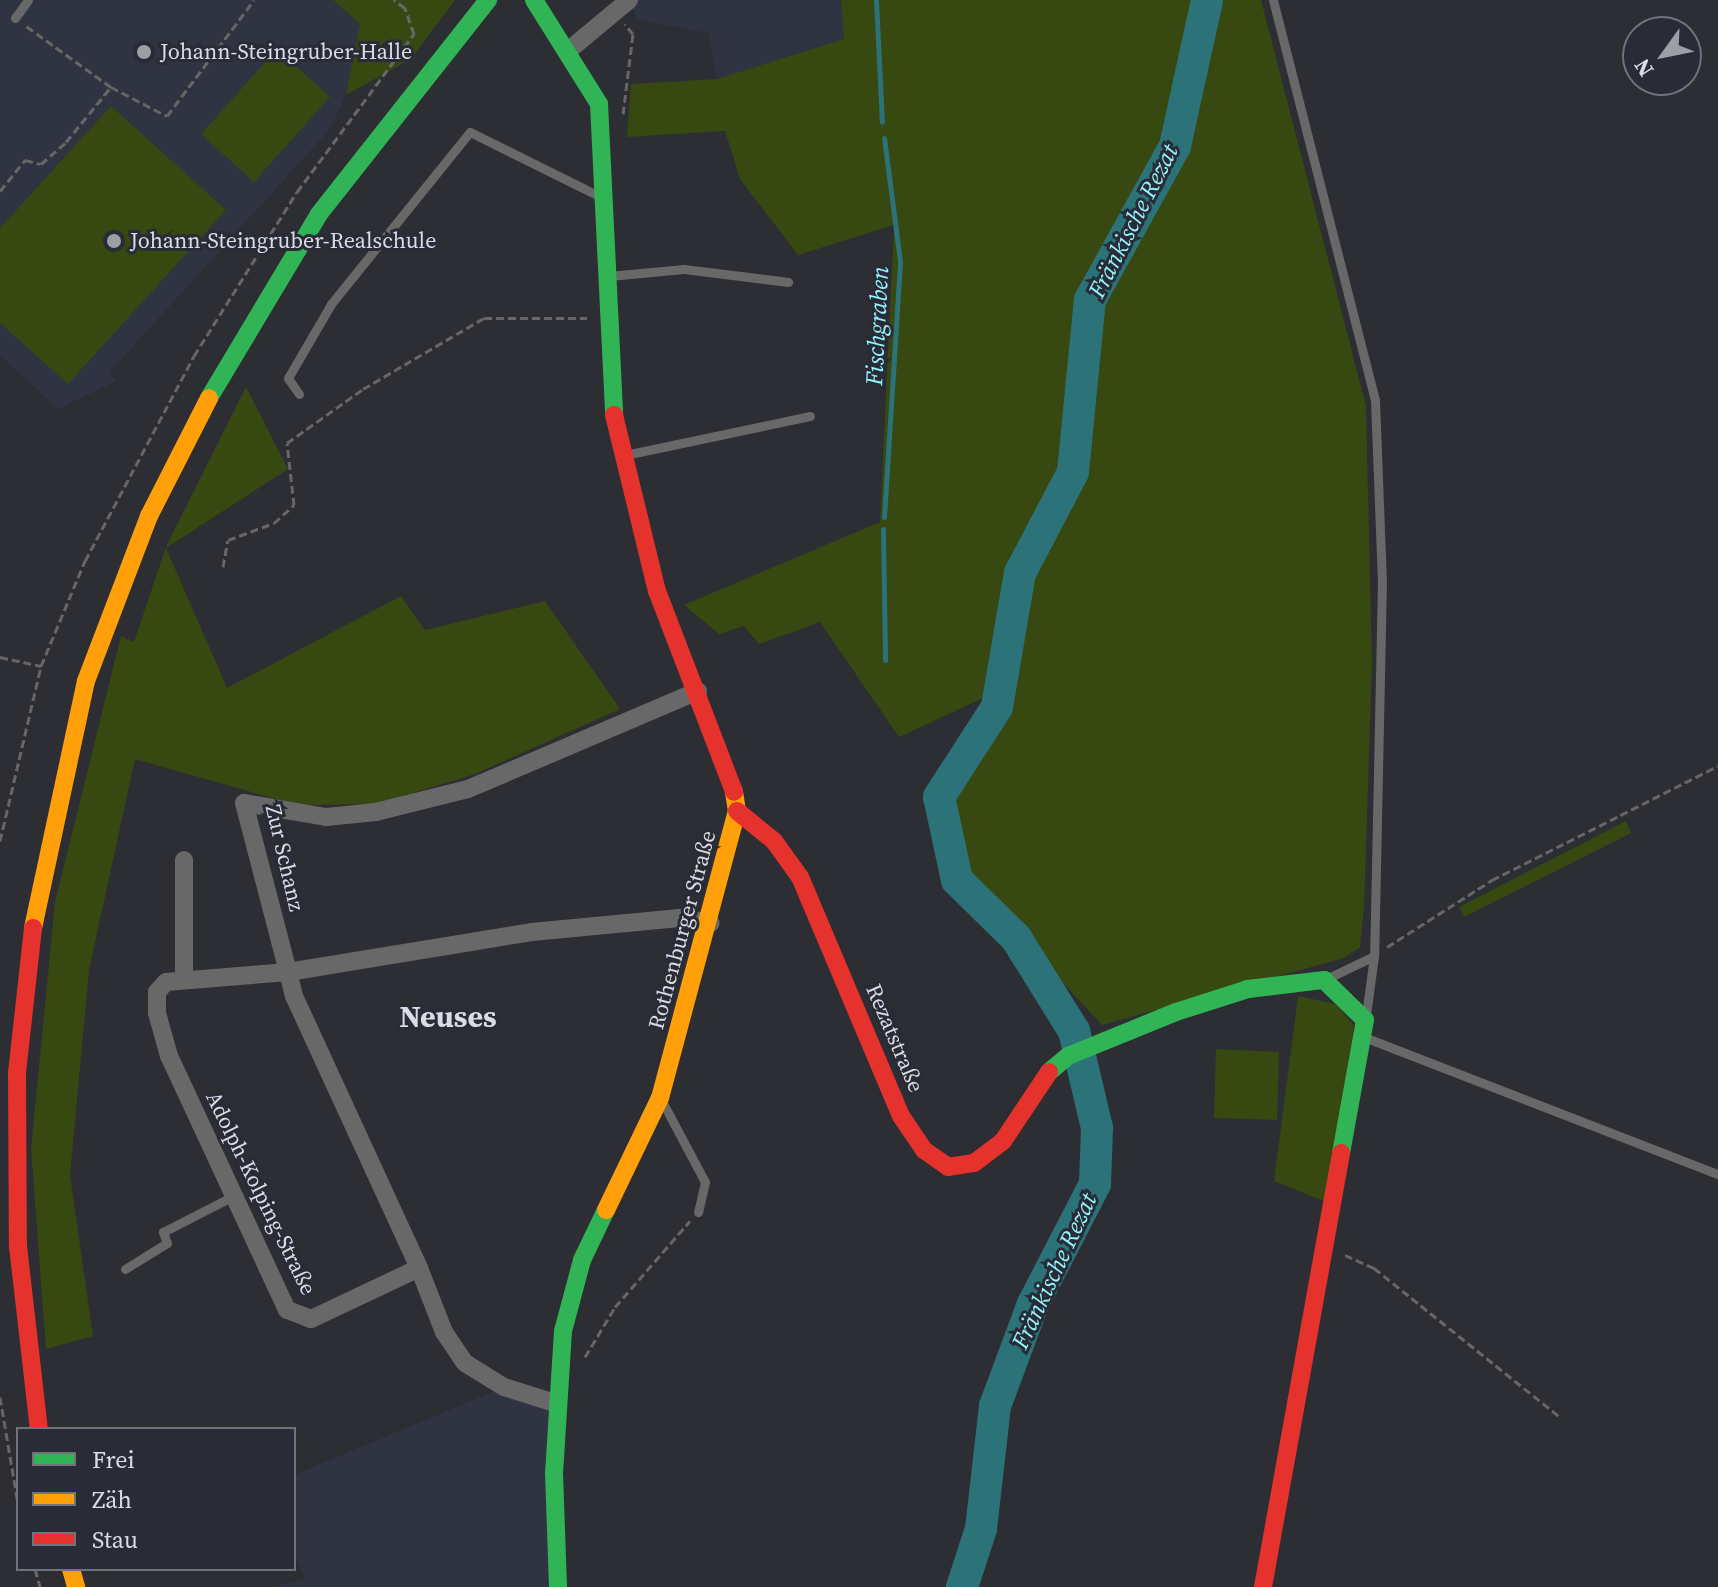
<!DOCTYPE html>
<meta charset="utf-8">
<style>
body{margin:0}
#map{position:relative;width:1718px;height:1587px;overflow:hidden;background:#2c2e34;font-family:"Source Serif 4",serif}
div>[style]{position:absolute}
.built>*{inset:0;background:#2f3342}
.green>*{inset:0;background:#374810}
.stream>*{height:5px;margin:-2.5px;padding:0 2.5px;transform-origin:2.5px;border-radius:2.5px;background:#2c7279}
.river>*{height:32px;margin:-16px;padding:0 16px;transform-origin:16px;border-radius:16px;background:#2c7279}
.path>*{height:3px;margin-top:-1.5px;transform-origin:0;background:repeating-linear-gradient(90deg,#666667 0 8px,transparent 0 12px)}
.lane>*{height:9px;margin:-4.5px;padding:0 4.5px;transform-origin:4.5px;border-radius:4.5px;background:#696868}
.street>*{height:18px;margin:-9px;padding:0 9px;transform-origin:9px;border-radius:9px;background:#696868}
.fast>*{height:18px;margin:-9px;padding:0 9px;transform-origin:9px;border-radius:9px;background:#30b455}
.slow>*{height:18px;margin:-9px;padding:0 9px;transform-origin:9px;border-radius:9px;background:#ff9f0a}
.jam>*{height:18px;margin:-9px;padding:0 9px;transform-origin:9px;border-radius:9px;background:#e5322d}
.dots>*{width:22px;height:22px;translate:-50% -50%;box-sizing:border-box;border:4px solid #292c37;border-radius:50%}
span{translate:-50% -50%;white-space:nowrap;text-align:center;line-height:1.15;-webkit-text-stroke:6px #292c37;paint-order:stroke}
.poi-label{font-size:22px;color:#dadce3}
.left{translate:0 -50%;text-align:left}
.street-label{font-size:22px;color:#dadce3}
.water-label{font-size:24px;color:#93f5fd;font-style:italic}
.district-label{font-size:30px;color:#dadce3;font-weight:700}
.legend{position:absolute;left:16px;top:1427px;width:280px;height:144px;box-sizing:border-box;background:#292c37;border:2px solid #70727c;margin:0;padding:10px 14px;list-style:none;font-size:24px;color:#dadce3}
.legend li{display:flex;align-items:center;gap:16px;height:40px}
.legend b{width:40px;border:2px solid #70727c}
.north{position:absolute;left:1622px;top:16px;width:80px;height:80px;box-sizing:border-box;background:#292c37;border:2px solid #70727c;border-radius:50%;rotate:237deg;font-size:22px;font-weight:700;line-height:32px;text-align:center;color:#dadce3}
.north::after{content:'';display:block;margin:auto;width:28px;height:36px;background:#9d9fa6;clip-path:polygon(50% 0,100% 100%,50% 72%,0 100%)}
</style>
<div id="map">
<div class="built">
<div style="clip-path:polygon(0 0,333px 0,360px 24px,346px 95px,331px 128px,109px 373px,116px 381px,58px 409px,0 355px)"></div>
<div style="clip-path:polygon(626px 0,841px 0,844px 39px,717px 79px,708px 33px,639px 20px)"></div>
<div style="clip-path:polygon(504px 1387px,555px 1403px,558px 1587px,273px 1587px,305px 1579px,294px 1553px,294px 1475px)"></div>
</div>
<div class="green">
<div style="clip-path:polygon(333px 0,455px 0,411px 59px,346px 95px,360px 24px)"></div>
<div style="clip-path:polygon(841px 0,1261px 0,1366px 406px,1372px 663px,1364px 908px,1360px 947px,1344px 958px,1102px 1025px,973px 886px,952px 835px,951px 789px,999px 727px,1011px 685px,899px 737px,820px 622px,759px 644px,744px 626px,719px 634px,684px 605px,880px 522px,894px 225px,798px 255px,740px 179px,725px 131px,627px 137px,631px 84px,717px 79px,844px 39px)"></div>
<div style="clip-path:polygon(277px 49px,330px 97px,254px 182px,201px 134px)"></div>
<div style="clip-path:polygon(111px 106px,226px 210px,68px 384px,0 323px,0 228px)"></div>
<div style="clip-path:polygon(246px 387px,288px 469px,166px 548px,227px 688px,401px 596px,425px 630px,545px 601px,620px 709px,475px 774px,377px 804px,297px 805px,135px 759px,89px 970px,70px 1175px,93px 1336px,46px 1349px,31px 1149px,55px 902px,121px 636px,134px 642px,166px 547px)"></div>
<div style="clip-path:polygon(1626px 821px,1631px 833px,1464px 917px,1459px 907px)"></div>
<div style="clip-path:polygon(1298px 996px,1336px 1004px,1354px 1026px,1326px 1202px,1274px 1181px)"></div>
<div style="clip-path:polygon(1216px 1049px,1279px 1052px,1277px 1120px,1214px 1118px)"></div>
</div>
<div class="stream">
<div style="left:876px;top:0;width:122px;rotate:87.2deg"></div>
<div style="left:884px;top:517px;width:256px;rotate:-86.4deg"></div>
<div style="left:900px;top:261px;width:124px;rotate:-97.4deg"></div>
<div style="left:883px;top:529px;width:131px;rotate:89.1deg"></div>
</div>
<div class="river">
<div style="left:962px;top:1587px;width:61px;rotate:-71.9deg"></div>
<div style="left:981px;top:1529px;width:124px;rotate:-83.5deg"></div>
<div style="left:995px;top:1406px;width:109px;rotate:-69.6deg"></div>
<div style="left:1033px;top:1304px;width:135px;rotate:-62.7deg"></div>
<div style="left:1095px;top:1184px;width:56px;rotate:-88deg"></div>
<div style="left:1097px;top:1128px;width:100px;rotate:-103.3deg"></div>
<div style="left:1074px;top:1031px;width:110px;rotate:-121.9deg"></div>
<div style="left:1016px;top:938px;width:83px;rotate:-135.5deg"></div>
<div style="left:957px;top:880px;width:85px;rotate:-102.2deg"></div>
<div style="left:939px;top:797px;width:107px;rotate:-57.2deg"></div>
<div style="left:997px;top:707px;width:136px;rotate:-80.3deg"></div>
<div style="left:1020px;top:573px;width:114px;rotate:-62.3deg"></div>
<div style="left:1073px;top:472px;width:173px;rotate:-84.4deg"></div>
<div style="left:1090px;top:300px;width:176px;rotate:-61.1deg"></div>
<div style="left:1175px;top:146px;width:149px;rotate:-77.6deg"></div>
</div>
<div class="path">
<div style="left:111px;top:87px;width:63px;rotate:27.4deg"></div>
<div style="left:167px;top:116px;width:145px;rotate:-53.1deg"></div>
<div style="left:623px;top:114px;width:81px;rotate:-82.9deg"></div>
<div style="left:633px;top:34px;width:13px;rotate:-129deg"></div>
<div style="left:0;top:191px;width:40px;rotate:-51deg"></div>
<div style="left:25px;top:160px;width:16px;rotate:14deg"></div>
<div style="left:41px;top:164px;width:33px;rotate:-41deg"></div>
<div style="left:66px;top:142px;width:71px;rotate:-50.7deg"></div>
<div style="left:111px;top:87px;width:105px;rotate:-144.3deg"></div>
<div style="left:223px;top:567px;width:27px;rotate:-80deg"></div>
<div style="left:228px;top:540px;width:49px;rotate:-20.3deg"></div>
<div style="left:274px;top:523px;width:27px;rotate:-42deg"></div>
<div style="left:294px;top:505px;width:62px;rotate:-96.4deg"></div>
<div style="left:287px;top:443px;width:93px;rotate:-35.4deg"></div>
<div style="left:363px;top:389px;width:140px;rotate:-30.4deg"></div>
<div style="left:484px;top:318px;width:103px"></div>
<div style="left:0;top:657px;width:42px;rotate:12.4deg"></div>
<div style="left:0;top:841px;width:180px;rotate:-76.8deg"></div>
<div style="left:41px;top:666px;width:114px;rotate:-67.3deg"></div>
<div style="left:85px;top:561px;width:232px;rotate:-62deg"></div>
<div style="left:194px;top:356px;width:194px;rotate:-57.9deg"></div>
<div style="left:297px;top:192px;width:197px;rotate:-53.5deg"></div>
<div style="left:414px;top:34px;width:28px;rotate:-109deg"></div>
<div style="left:405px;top:8px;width:14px;rotate:-144deg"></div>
<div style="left:1387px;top:947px;width:125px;rotate:-32.5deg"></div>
<div style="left:1492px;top:880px;width:253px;rotate:-26.8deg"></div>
<div style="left:1345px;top:1255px;width:32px;rotate:24deg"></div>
<div style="left:1374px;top:1268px;width:237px;rotate:38.7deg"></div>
<div style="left:585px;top:1357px;width:58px;rotate:-59deg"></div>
<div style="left:615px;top:1307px;width:114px;rotate:-48.9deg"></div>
<div style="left:0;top:1397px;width:108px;rotate:80.4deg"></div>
<div style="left:35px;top:1569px;width:19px;rotate:74deg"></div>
</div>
<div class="lane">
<div style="left:1273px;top:0;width:413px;rotate:75.7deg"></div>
<div style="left:1375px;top:400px;width:181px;rotate:87.8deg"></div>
<div style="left:1382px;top:581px;width:375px;rotate:91.2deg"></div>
<div style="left:1374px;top:956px;width:60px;rotate:97.7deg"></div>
<div style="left:15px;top:18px;width:22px;rotate:-54deg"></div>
<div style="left:609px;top:276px;width:75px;rotate:-5.3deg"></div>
<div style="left:684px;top:269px;width:105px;rotate:7.1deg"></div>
<div style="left:299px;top:394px;width:19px;rotate:-125deg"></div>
<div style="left:288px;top:378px;width:86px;rotate:-59.8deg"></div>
<div style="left:331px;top:304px;width:221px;rotate:-51.1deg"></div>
<div style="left:470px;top:132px;width:144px;rotate:26.4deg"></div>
<div style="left:625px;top:455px;width:189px;rotate:-11.9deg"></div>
<div style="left:1326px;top:979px;width:53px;rotate:-25.6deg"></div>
<div style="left:1364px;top:1037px;width:380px;rotate:21.2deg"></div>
<div style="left:663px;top:1103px;width:89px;rotate:62deg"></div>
<div style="left:705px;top:1182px;width:31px;rotate:103deg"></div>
<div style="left:125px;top:1269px;width:49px;rotate:-31.8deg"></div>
<div style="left:167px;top:1243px;width:12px;rotate:-110deg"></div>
<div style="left:163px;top:1232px;width:79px;rotate:-27.2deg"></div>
</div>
<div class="street">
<div style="left:569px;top:50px;width:78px;rotate:-39.8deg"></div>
<div style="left:698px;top:691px;width:250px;rotate:156.9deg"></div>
<div style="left:468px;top:789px;width:95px;rotate:166deg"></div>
<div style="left:376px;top:812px;width:50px;rotate:174.3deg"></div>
<div style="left:326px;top:817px;width:83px;rotate:-170.3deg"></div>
<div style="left:244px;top:803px;width:175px;rotate:75.4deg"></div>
<div style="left:288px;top:972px;width:247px;rotate:-9.3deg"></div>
<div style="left:532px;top:932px;width:148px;rotate:-5.4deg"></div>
<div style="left:679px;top:918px;width:32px;rotate:9deg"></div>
<div style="left:184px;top:860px;width:116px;rotate:90deg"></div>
<div style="left:419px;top:1268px;width:119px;rotate:154.7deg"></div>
<div style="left:311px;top:1319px;width:26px;rotate:-159deg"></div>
<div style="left:287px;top:1310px;width:280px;rotate:-114.9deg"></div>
<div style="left:169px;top:1056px;width:45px;rotate:-105.6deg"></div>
<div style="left:157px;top:1013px;width:21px;rotate:-90deg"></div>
<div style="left:157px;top:992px;width:13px;rotate:-48deg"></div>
<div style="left:166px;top:982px;width:122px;rotate:-4.7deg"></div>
<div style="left:288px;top:972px;width:25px;rotate:76deg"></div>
<div style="left:294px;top:996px;width:299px;rotate:65.3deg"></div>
<div style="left:419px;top:1268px;width:69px;rotate:68.7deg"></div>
<div style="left:444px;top:1332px;width:37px;rotate:56deg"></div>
<div style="left:465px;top:1363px;width:46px;rotate:31.6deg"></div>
<div style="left:504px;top:1387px;width:53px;rotate:17.4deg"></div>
</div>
<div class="fast">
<div style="left:534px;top:0;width:123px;rotate:58deg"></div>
<div style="left:599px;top:104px;width:311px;rotate:87.2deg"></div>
<div style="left:209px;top:398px;width:214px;rotate:-59.1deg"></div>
<div style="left:319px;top:214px;width:273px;rotate:-51.7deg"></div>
<div style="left:1049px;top:1072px;width:25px;rotate:-40deg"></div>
<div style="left:1068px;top:1056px;width:117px;rotate:-22.2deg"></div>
<div style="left:1176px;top:1012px;width:76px;rotate:-17.7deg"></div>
<div style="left:1248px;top:989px;width:77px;rotate:-6.8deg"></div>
<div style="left:1324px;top:980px;width:57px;rotate:44.3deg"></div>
<div style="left:1365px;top:1020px;width:135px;rotate:100.2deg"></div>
<div style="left:558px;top:1587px;width:113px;rotate:-92deg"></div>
<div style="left:554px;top:1474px;width:143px;rotate:-86.4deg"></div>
<div style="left:563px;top:1331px;width:73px;rotate:-75deg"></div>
<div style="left:582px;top:1260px;width:55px;rotate:-64.4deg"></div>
</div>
<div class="slow">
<div style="left:33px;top:928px;width:253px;rotate:-77.9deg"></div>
<div style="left:86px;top:681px;width:177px;rotate:-69.1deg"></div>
<div style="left:149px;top:516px;width:132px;rotate:-63deg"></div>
<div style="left:606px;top:1210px;width:124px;rotate:-64.3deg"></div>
<div style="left:660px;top:1098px;width:297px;rotate:-75deg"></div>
<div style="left:737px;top:811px;width:19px;rotate:-99deg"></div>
<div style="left:71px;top:1569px;width:19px;rotate:74deg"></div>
</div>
<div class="jam">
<div style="left:614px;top:415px;width:181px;rotate:76.3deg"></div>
<div style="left:657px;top:591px;width:215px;rotate:69deg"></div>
<div style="left:737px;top:811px;width:48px;rotate:39deg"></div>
<div style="left:774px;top:841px;width:44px;rotate:54.2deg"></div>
<div style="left:800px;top:877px;width:259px;rotate:67.1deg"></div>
<div style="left:901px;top:1116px;width:41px;rotate:55.9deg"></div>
<div style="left:924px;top:1150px;width:29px;rotate:35deg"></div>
<div style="left:948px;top:1167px;width:26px;rotate:-9deg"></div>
<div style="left:974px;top:1163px;width:36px;rotate:-37deg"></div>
<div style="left:1003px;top:1141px;width:83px;rotate:-56.3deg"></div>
<div style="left:33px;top:928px;width:147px;rotate:96.3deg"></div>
<div style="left:17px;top:1074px;width:172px;rotate:89.7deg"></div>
<div style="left:18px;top:1246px;width:184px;rotate:83.5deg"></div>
<div style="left:1263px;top:1587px;width:441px;rotate:-79.8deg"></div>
</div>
<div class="dots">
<div style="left:144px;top:52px;background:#9d9fa6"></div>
<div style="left:114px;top:241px;background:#9d9fa6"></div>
</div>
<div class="poi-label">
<span class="left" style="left:160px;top:52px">Johann-Steingruber-Halle</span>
<span class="left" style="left:130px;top:241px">Johann-Steingruber-Realschule</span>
</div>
<div class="street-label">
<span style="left:285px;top:858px;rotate:77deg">Zur Schanz</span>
<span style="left:682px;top:930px;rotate:-75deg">Rothenburger Straße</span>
<span style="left:895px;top:1038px;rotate:67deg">Rezatstraße</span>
<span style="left:261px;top:1193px;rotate:64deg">Adolph-Kolping-Straße</span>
</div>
<div class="water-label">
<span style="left:1133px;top:221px;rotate:-63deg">Fränkische Rezat</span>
<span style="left:877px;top:326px;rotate:-87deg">Fischgraben</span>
<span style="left:1054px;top:1271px;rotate:-65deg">Fränkische Rezat</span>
</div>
<div class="district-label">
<span style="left:448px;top:1017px">Neuses</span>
</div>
<ul class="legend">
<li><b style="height:10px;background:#30b455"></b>Frei</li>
<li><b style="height:10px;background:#ff9f0a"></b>Zäh</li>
<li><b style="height:10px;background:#e5322d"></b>Stau</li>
</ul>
<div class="north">N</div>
</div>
